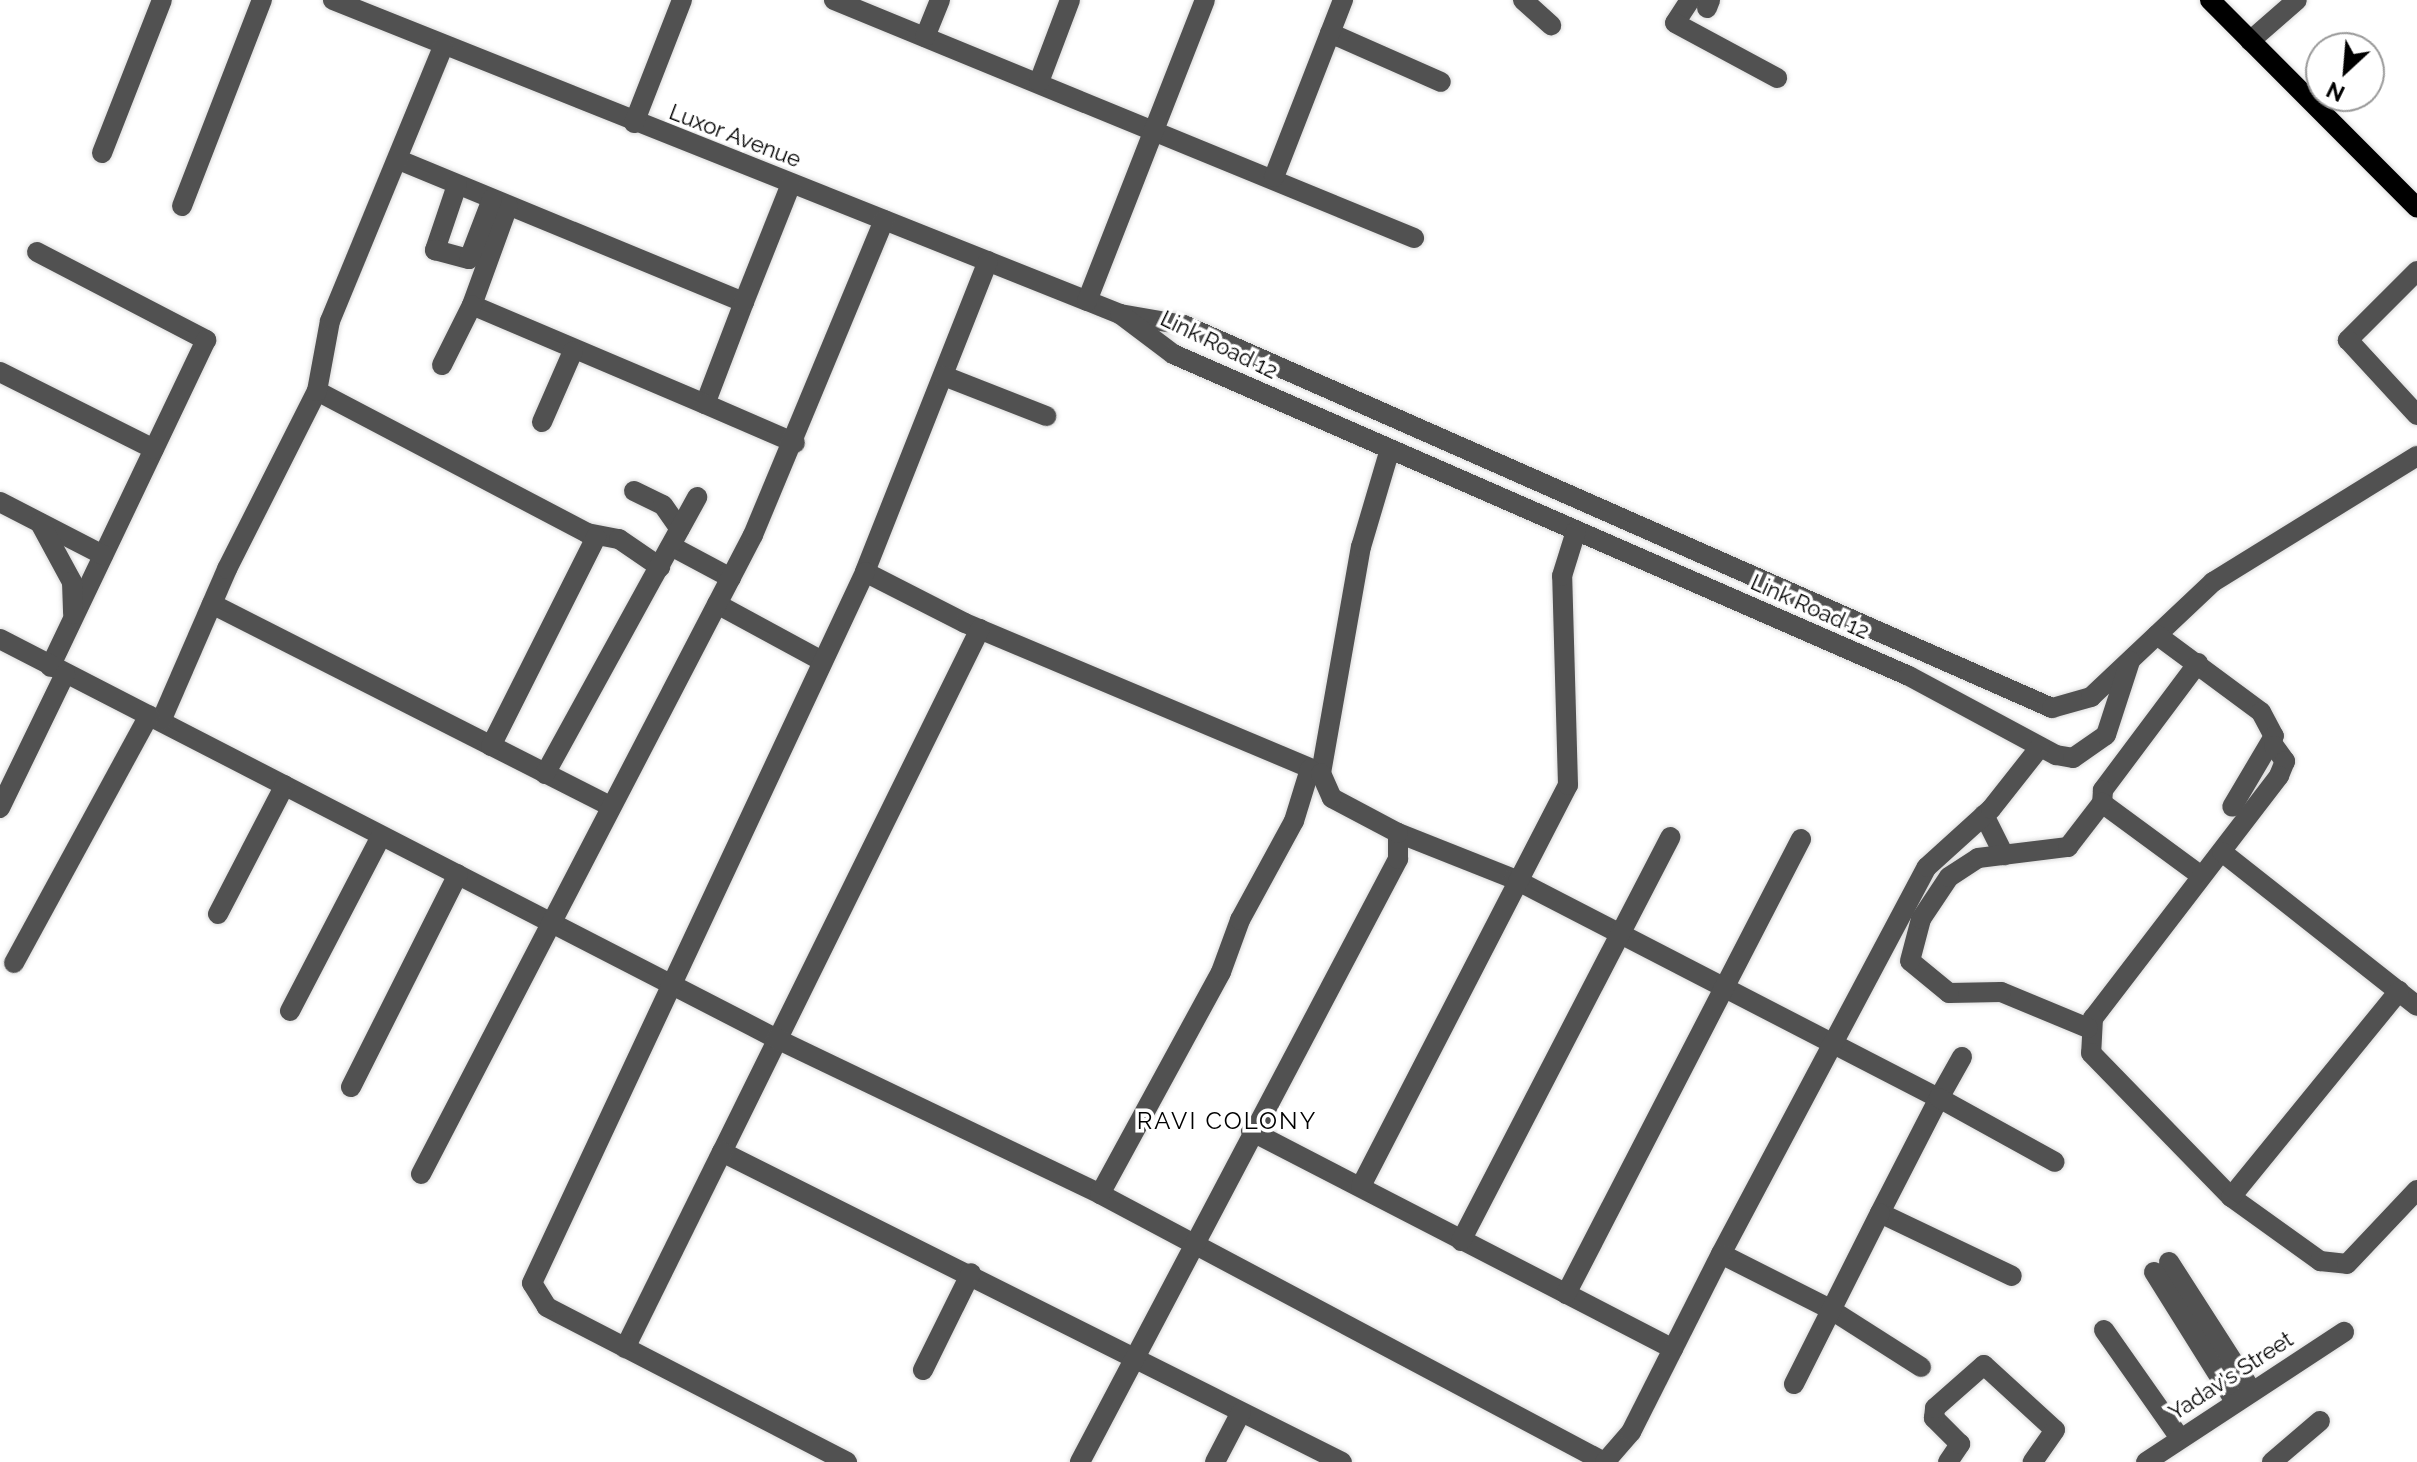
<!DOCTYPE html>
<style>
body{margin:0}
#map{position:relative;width:2417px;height:1462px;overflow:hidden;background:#fff;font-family:Raleway,sans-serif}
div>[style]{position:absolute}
.roads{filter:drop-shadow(0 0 2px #dbdbdb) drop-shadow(0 0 2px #dbdbdb)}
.minor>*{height:20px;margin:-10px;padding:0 10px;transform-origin:10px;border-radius:10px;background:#515151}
.major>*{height:20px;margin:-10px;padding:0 10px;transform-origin:10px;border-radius:10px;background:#000}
span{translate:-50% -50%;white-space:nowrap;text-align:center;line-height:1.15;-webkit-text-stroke:7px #fff;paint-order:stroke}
.street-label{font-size:22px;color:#000}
.neighbourhood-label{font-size:24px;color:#000;letter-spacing:2px}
.north{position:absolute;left:2305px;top:32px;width:80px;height:80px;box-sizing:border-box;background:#fff;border:2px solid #999;border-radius:50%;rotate:206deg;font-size:22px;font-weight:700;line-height:32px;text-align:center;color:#000}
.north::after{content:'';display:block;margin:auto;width:28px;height:36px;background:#000;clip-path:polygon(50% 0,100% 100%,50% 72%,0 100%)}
</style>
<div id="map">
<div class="roads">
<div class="minor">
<div style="left:333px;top:0;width:847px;rotate:21.75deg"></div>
<div style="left:1120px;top:314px;width:65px;rotate:9.8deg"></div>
<div style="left:1184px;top:325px;width:949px;rotate:23.81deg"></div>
<div style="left:2052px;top:708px;width:41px;rotate:-15.8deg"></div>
<div style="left:2091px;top:697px;width:168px;rotate:-43.3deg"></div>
<div style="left:2213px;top:582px;width:240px;rotate:-31.7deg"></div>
<div style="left:834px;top:0;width:627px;rotate:22.31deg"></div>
<div style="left:1523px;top:0;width:38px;rotate:42deg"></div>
<div style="left:1690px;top:0;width:27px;rotate:123deg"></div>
<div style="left:1675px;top:23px;width:116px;rotate:28.3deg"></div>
<div style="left:1707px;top:8px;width:9px;rotate:-69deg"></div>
<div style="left:1330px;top:33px;width:121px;rotate:23.8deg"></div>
<div style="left:925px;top:37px;width:40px;rotate:-68deg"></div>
<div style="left:2250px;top:41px;width:62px;rotate:-41.1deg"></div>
<div style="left:1039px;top:82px;width:88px;rotate:-69.3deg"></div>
<div style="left:634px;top:123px;width:132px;rotate:-68.7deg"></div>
<div style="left:102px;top:153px;width:164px;rotate:-68.6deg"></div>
<div style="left:399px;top:160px;width:373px;rotate:22.4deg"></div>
<div style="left:744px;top:302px;width:109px;rotate:110.9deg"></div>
<div style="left:705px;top:404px;width:253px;rotate:-157deg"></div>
<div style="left:472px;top:305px;width:105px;rotate:-70deg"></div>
<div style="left:1274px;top:177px;width:190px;rotate:-68.7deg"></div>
<div style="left:457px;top:185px;width:69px;rotate:108.7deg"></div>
<div style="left:435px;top:250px;width:35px;rotate:15deg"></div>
<div style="left:469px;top:259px;width:64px;rotate:-69deg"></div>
<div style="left:182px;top:206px;width:221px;rotate:-68.8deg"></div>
<div style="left:37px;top:252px;width:191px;rotate:27.5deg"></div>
<div style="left:206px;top:340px;width:362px;rotate:115.5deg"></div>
<div style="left:988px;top:261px;width:334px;rotate:111.6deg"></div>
<div style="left:865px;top:572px;width:112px;rotate:27deg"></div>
<div style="left:965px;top:623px;width:386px;rotate:22.8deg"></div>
<div style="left:1321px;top:773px;width:230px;rotate:-80deg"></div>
<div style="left:1361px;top:547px;width:102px;rotate:-73.5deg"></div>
<div style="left:2417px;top:271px;width:98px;rotate:135deg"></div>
<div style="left:2348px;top:340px;width:102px;rotate:47.4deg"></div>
<div style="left:1087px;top:301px;width:323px;rotate:-68.6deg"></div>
<div style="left:744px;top:302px;width:127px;rotate:-68.3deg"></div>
<div style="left:1120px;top:314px;width:66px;rotate:37deg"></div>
<div style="left:1173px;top:354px;width:803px;rotate:23.63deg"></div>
<div style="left:1909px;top:676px;width:167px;rotate:28.3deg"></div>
<div style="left:2056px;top:755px;width:17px;rotate:10deg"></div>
<div style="left:2073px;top:758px;width:40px;rotate:-34.9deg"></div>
<div style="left:2106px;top:735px;width:78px;rotate:-72deg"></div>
<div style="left:442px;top:365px;width:67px;rotate:-63.4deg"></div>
<div style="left:0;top:372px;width:172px;rotate:26.6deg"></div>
<div style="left:944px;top:376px;width:110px;rotate:21.4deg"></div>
<div style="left:317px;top:391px;width:305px;rotate:27.7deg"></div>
<div style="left:587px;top:533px;width:33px;rotate:11deg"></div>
<div style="left:619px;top:539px;width:50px;rotate:34.3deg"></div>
<div style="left:705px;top:404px;width:98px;rotate:23.4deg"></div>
<div style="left:542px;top:422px;width:77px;rotate:-66.4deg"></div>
<div style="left:634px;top:491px;width:32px;rotate:26deg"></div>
<div style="left:663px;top:505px;width:29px;rotate:55deg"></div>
<div style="left:0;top:502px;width:116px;rotate:27.2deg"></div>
<div style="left:40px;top:523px;width:67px;rotate:61.5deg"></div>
<div style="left:72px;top:582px;width:32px;rotate:88deg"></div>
<div style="left:671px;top:546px;width:68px;rotate:28.1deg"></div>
<div style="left:212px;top:604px;width:445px;rotate:26.9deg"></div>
<div style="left:717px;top:604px;width:119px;rotate:28.5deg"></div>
<div style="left:980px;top:629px;width:583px;rotate:116.26deg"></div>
<div style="left:722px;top:1152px;width:693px;rotate:26.57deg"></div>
<div style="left:2157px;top:635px;width:129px;rotate:36.5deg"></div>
<div style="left:2261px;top:712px;width:27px;rotate:62deg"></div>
<div style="left:2274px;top:736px;width:82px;rotate:120.6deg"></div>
<div style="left:0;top:639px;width:874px;rotate:27.24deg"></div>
<div style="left:777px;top:1039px;width:358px;rotate:25.6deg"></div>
<div style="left:1100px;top:1194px;width:571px;rotate:28deg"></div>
<div style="left:2198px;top:663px;width:159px;rotate:126.8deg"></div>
<div style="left:2103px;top:790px;width:13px;rotate:94deg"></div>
<div style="left:2102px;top:803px;width:122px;rotate:36.3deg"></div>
<div style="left:161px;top:721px;width:166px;rotate:-66.5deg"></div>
<div style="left:227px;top:569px;width:199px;rotate:-63.2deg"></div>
<div style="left:317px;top:391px;width:71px;rotate:-79.5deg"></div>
<div style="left:330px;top:321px;width:296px;rotate:-67.6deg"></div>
<div style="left:491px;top:746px;width:234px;rotate:-63.3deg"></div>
<div style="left:2274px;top:746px;width:19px;rotate:54deg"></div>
<div style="left:2285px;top:761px;width:16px;rotate:112deg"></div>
<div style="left:2279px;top:776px;width:305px;rotate:127.5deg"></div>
<div style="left:2093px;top:1018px;width:35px;rotate:93deg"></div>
<div style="left:2091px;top:1053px;width:201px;rotate:45.8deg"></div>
<div style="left:2231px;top:1197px;width:110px;rotate:35.7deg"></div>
<div style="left:2320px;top:1261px;width:27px;rotate:6deg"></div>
<div style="left:2347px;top:1264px;width:102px;rotate:-46.6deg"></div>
<div style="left:545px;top:774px;width:316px;rotate:-61.2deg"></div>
<div style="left:0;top:808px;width:149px;rotate:-64.1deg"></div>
<div style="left:1984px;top:815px;width:45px;rotate:63.4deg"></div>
<div style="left:1398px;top:833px;width:125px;rotate:21.6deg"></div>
<div style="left:1514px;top:879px;width:478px;rotate:27.3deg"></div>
<div style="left:1939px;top:1098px;width:129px;rotate:117.2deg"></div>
<div style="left:1880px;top:1213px;width:146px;rotate:25.5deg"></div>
<div style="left:2222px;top:852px;width:248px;rotate:38.3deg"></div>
<div style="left:218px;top:914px;width:145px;rotate:-62.6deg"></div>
<div style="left:14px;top:963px;width:282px;rotate:-61.4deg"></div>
<div style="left:290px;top:1011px;width:197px;rotate:-62.5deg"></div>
<div style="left:2088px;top:1028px;width:94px;rotate:-157.5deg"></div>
<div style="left:2001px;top:992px;width:52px;rotate:178.9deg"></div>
<div style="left:1949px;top:993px;width:50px;rotate:-140.6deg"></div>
<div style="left:1910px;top:961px;width:43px;rotate:-75.3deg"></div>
<div style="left:1921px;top:919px;width:50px;rotate:-56.3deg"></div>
<div style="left:1949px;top:877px;width:35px;rotate:-33deg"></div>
<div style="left:1978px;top:858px;width:91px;rotate:-7deg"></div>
<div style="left:2068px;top:847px;width:56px;rotate:-52.3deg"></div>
<div style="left:1962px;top:1057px;width:47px;rotate:119.3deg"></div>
<div style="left:1939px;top:1098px;width:132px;rotate:28.9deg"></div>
<div style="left:351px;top:1087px;width:238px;rotate:-63.3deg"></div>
<div style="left:1251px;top:1131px;width:475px;rotate:27.3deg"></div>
<div style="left:421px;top:1174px;width:720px;rotate:-62.55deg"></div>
<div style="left:753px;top:535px;width:341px;rotate:-67.4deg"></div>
<div style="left:1361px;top:1186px;width:451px;rotate:-62.7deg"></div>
<div style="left:1568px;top:785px;width:209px;rotate:-91.6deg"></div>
<div style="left:1562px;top:576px;width:47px;rotate:-72.7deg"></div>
<div style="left:1100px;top:1194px;width:253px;rotate:-61.4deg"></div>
<div style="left:1221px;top:972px;width:55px;rotate:-69.9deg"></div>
<div style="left:1240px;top:920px;width:113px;rotate:-61.4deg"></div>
<div style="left:1294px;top:821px;width:54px;rotate:-72.9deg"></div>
<div style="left:2231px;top:1197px;width:266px;rotate:-50.8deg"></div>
<div style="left:1461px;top:1241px;width:455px;rotate:-62.6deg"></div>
<div style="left:2169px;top:1262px;width:150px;rotate:57.3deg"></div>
<div style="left:2154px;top:1272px;width:151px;rotate:58deg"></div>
<div style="left:1566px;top:1294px;width:512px;rotate:-62.68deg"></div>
<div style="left:2104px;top:1330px;width:132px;rotate:54.9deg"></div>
<div style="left:625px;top:1348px;width:219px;rotate:-63.7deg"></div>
<div style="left:1921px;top:1367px;width:108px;rotate:-147.5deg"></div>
<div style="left:1830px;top:1309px;width:122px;rotate:-153.2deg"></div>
<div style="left:1721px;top:1254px;width:438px;rotate:-62deg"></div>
<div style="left:1927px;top:867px;width:86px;rotate:-42.2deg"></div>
<div style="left:1991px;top:809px;width:79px;rotate:-51.7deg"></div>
<div style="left:923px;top:1370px;width:108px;rotate:-63.7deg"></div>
<div style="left:1794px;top:1384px;width:191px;rotate:-63.3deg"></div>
<div style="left:847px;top:1462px;width:338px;rotate:-152.7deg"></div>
<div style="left:547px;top:1307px;width:28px;rotate:-122deg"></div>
<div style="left:532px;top:1283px;width:785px;rotate:-64.9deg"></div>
<div style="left:1080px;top:1462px;width:682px;rotate:-62.19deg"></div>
<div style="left:1398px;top:859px;width:26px;rotate:-90deg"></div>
<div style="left:1398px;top:833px;width:75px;rotate:-152.1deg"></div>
<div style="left:1332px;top:798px;width:27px;rotate:-114deg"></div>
<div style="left:1215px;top:1462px;width:56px;rotate:-62.5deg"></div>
<div style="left:1605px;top:1462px;width:40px;rotate:-49deg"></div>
<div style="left:1631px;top:1432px;width:199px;rotate:-63.2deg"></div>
<div style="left:1948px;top:1462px;width:22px;rotate:-56deg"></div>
<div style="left:1960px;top:1444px;width:37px;rotate:-135deg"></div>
<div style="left:1934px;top:1418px;width:10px;rotate:-84deg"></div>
<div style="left:1935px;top:1408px;width:65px;rotate:-41.3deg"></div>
<div style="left:1984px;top:1365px;width:96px;rotate:42.5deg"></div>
<div style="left:2055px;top:1430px;width:39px;rotate:125deg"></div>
<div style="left:2146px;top:1462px;width:237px;rotate:-33.3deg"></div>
<div style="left:2272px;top:1462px;width:63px;rotate:-40.5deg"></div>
</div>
<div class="major">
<div style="left:2210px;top:0;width:293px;rotate:45.1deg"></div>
</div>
</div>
<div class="street-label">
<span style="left:735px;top:136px;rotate:21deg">Luxor Avenue</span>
<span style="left:1219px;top:345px;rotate:26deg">Link Road 12</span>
<span style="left:1810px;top:607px;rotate:24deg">Link Road 12</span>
<span style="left:2231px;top:1376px;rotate:-33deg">Yadav's Street</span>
</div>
<div class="neighbourhood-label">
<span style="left:1227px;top:1121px">RAVI COLONY</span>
</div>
<div class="north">N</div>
</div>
